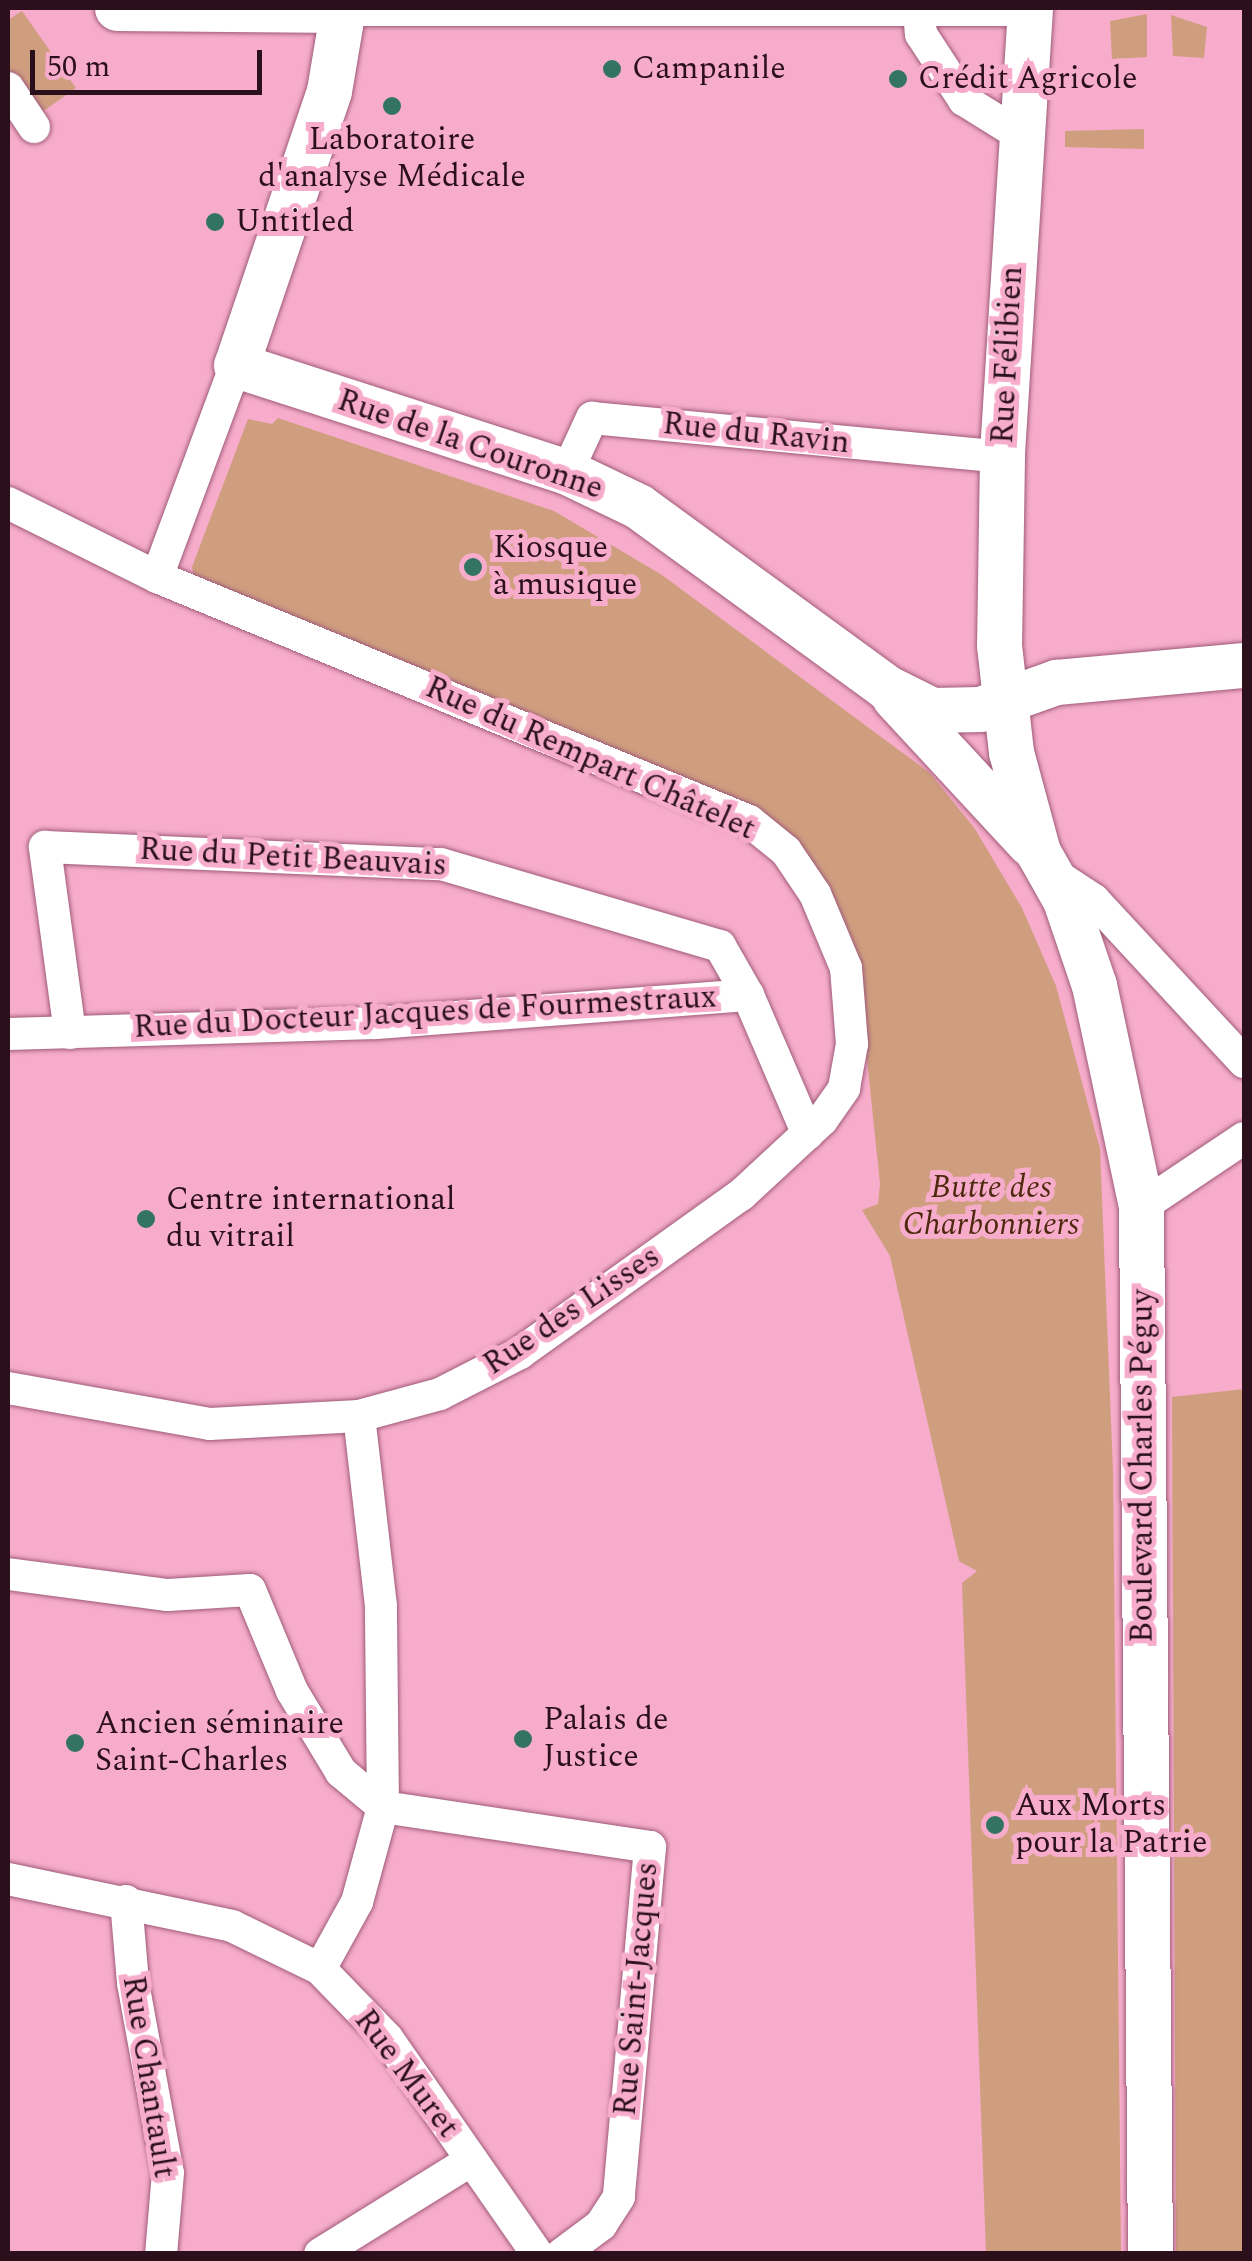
<!DOCTYPE html>
<meta charset="utf-8">
<style>
body{margin:0}
#map{position:relative;width:1252px;height:2261px;overflow:hidden;background:#f6acca;font-family:Spectral,serif}
div>[style]{position:absolute}
.green>*{inset:0;background:#cf9e7f}
.roads{filter:drop-shadow(0 0 2px #9f5c79) drop-shadow(0 0 2px #9f5c79)}
.street>*{height:32px;margin:-16px;padding:0 16px;transform-origin:16px;border-radius:16px;background:#fff}
.secondary>*{height:45px;margin:-22.5px;padding:0 22.5px;transform-origin:22.5px;border-radius:22.5px;background:#fff}
.dots>*{width:28px;height:28px;translate:-50% -50%;box-sizing:border-box;border:5px solid #f6acca;border-radius:50%}
span{translate:-50% -50%;white-space:nowrap;text-align:center;line-height:1.15;-webkit-text-stroke:10px #f6acca;paint-order:stroke}
.poi-label{font-size:32px;color:#2b101c}
.left{translate:0 -50%;text-align:left}
.street-label{font-size:32px;color:#2b101c}
.park-label{font-size:32px;color:#4e290e;font-style:italic}
.frame{position:absolute;inset:0;border:10px solid #2b101c;pointer-events:none}
.scale{position:absolute;left:30px;top:50px;width:232px;height:45px;box-sizing:border-box;border:5px solid #2b101c;border-top:0;padding-left:12px;font-size:30px;line-height:35px;white-space:nowrap;color:#2b101c;-webkit-text-stroke:8px #f6acca;paint-order:stroke}
</style>
<div id="map">
<div class="green">
<div style="clip-path:polygon(22px 11px,76px 88px,38px 115px,8px 69px,8px 20px)"></div>
<div style="clip-path:polygon(1147px 14px,1147px 57px,1112px 59px,1110px 21px)"></div>
<div style="clip-path:polygon(1171px 15px,1207px 27px,1204px 58px,1173px 56px)"></div>
<div style="clip-path:polygon(1144px 129px,1144px 149px,1065px 147px,1065px 131px)"></div>
<div style="clip-path:polygon(278px 418px,554px 511px,662px 575px,930px 773px,975px 829px,1022px 908px,1056px 986px,1100px 1149px,1113px 1471px,1121px 2253px,986px 2253px,962px 1583px,977px 1571px,959px 1561px,890px 1256px,862px 1210px,878px 1204px,880px 1184px,856px 954px,846px 925px,807px 865px,194px 576px,192px 567px,248px 419px,272px 424px)"></div>
<div style="clip-path:polygon(1244px 1389px,1244px 2253px,1176px 2253px,1172px 1397px)"></div>
</div>
<div class="roads">
<div class="street">
<div style="left:919px;top:8px;width:26px;rotate:86deg"></div>
<div style="left:921px;top:34px;width:79px;rotate:56.9deg"></div>
<div style="left:964px;top:100px;width:68px;rotate:31.8deg"></div>
<div style="left:343px;top:10px;width:687px"></div>
<div style="left:8px;top:88px;width:47px;rotate:56.3deg"></div>
<div style="left:567px;top:472px;width:60px;rotate:-65.2deg"></div>
<div style="left:592px;top:418px;width:390px;rotate:5.4deg"></div>
<div style="left:8px;top:503px;width:166px;rotate:26.4deg"></div>
<div style="left:157px;top:577px;width:226px;rotate:-69.6deg"></div>
<div style="left:1053px;top:873px;width:49px;rotate:33.4deg"></div>
<div style="left:1094px;top:900px;width:221px;rotate:47.2deg"></div>
<div style="left:70px;top:1033px;width:188px;rotate:-97.7deg"></div>
<div style="left:45px;top:847px;width:396px;rotate:2.5deg"></div>
<div style="left:441px;top:864px;width:291px;rotate:16.4deg"></div>
<div style="left:720px;top:946px;width:56px;rotate:60.3deg"></div>
<div style="left:8px;top:1034px;width:368px;rotate:-1.7deg"></div>
<div style="left:376px;top:1023px;width:373px;rotate:-4.3deg"></div>
<div style="left:748px;top:995px;width:151px;rotate:66.7deg"></div>
<div style="left:1141px;top:1207px;width:124px;rotate:-33.8deg"></div>
<div style="left:8px;top:1388px;width:205px;rotate:10.1deg"></div>
<div style="left:210px;top:1424px;width:149px;rotate:-3.1deg"></div>
<div style="left:359px;top:1416px;width:84px;rotate:-15.2deg"></div>
<div style="left:440px;top:1394px;width:90px;rotate:-27.1deg"></div>
<div style="left:520px;top:1353px;width:272px;rotate:-35.6deg"></div>
<div style="left:741px;top:1195px;width:110px;rotate:-42.8deg"></div>
<div style="left:822px;top:1120px;width:39px;rotate:-55deg"></div>
<div style="left:844px;top:1088px;width:45px;rotate:-79.7deg"></div>
<div style="left:852px;top:1044px;width:76px;rotate:-94.5deg"></div>
<div style="left:846px;top:968px;width:80px;rotate:-112.7deg"></div>
<div style="left:815px;top:894px;width:52px;rotate:-124deg"></div>
<div style="left:786px;top:851px;width:48px;rotate:-141deg"></div>
<div style="left:749px;top:821px;width:640px;rotate:-157.6deg"></div>
<div style="left:8px;top:1574px;width:161px;rotate:7.5deg"></div>
<div style="left:168px;top:1595px;width:82px;rotate:-3.5deg"></div>
<div style="left:250px;top:1590px;width:109px;rotate:67.4deg"></div>
<div style="left:292px;top:1691px;width:95px;rotate:58.8deg"></div>
<div style="left:341px;top:1772px;width:55px;rotate:39.8deg"></div>
<div style="left:383px;top:1807px;width:270px;rotate:8.5deg"></div>
<div style="left:650px;top:1847px;width:351px;rotate:95.1deg"></div>
<div style="left:619px;top:2197px;width:33px;rotate:123deg"></div>
<div style="left:601px;top:2225px;width:49px;rotate:143.4deg"></div>
<div style="left:8px;top:1879px;width:229px;rotate:11.8deg"></div>
<div style="left:232px;top:1926px;width:98px;rotate:26deg"></div>
<div style="left:320px;top:1969px;width:96px;rotate:45.8deg"></div>
<div style="left:387px;top:2038px;width:263px;rotate:55.2deg"></div>
<div style="left:126px;top:1901px;width:82px;rotate:85.1deg"></div>
<div style="left:133px;top:1983px;width:193px;rotate:79.6deg"></div>
<div style="left:168px;top:2173px;width:81px;rotate:94.9deg"></div>
<div style="left:320px;top:1969px;width:77px;rotate:-61.1deg"></div>
<div style="left:357px;top:1902px;width:98px;rotate:-74.7deg"></div>
<div style="left:383px;top:1807px;width:201px;rotate:-90.6deg"></div>
<div style="left:381px;top:1606px;width:191px;rotate:-96.6deg"></div>
<div style="left:320px;top:2254px;width:176px;rotate:-31.8deg"></div>
</div>
<div class="secondary">
<div style="left:117px;top:8px;width:226px;rotate:0.5deg"></div>
<div style="left:343px;top:8px;width:84px;rotate:99.6deg"></div>
<div style="left:329px;top:91px;width:289px;rotate:108.7deg"></div>
<div style="left:236px;top:365px;width:348px;rotate:17.9deg"></div>
<div style="left:567px;top:472px;width:79px;rotate:25.6deg"></div>
<div style="left:638px;top:506px;width:307px;rotate:36.1deg"></div>
<div style="left:886px;top:687px;width:51px;rotate:26.6deg"></div>
<div style="left:932px;top:710px;width:48px;rotate:-1.2deg"></div>
<div style="left:980px;top:709px;width:81px;rotate:-19.6deg"></div>
<div style="left:1056px;top:682px;width:189px;rotate:-5.2deg"></div>
<div style="left:1030px;top:8px;width:450px;rotate:93.6deg"></div>
<div style="left:1002px;top:457px;width:188px;rotate:90.9deg"></div>
<div style="left:999px;top:645px;width:108px;rotate:83.6deg"></div>
<div style="left:1011px;top:752px;width:104px;rotate:74.9deg"></div>
<div style="left:1038px;top:852px;width:55px;rotate:60.6deg"></div>
<div style="left:1065px;top:900px;width:90px;rotate:71.2deg"></div>
<div style="left:1094px;top:985px;width:227px;rotate:78deg"></div>
<div style="left:1141px;top:1207px;width:1047px;rotate:89.51deg"></div>
<div style="left:894px;top:697px;width:200px;rotate:47.2deg"></div>
</div>
</div>
<div class="dots">
<div style="left:612px;top:69px;background:#337362"></div>
<div style="left:898px;top:79px;background:#337362"></div>
<div style="left:392px;top:106px;background:#337362"></div>
<div style="left:215px;top:222px;background:#337362"></div>
<div style="left:473px;top:567px;background:#337362"></div>
<div style="left:146px;top:1219px;background:#337362"></div>
<div style="left:523px;top:1739px;background:#337362"></div>
<div style="left:75px;top:1743px;background:#337362"></div>
<div style="left:995px;top:1825px;background:#337362"></div>
</div>
<div class="poi-label">
<span class="left" style="left:632px;top:69px">Campanile</span>
<span class="left" style="left:918px;top:79px">Crédit Agricole</span>
<span style="left:392px;top:159px">Laboratoire<br>d'analyse Médicale</span>
<span class="left" style="left:235px;top:222px">Untitled</span>
<span class="left" style="left:493px;top:567px">Kiosque<br>à musique</span>
<span class="left" style="left:166px;top:1219px">Centre international<br>du vitrail</span>
<span class="left" style="left:543px;top:1739px">Palais de<br>Justice</span>
<span class="left" style="left:95px;top:1743px">Ancien séminaire<br>Saint-Charles</span>
<span class="left" style="left:1015px;top:1825px">Aux Morts<br>pour la Patrie</span>
</div>
<div class="street-label">
<span style="left:1008px;top:355px;rotate:-87deg">Rue Félibien</span>
<span style="left:756px;top:434px;rotate:6deg">Rue du Ravin</span>
<span style="left:470px;top:445px;rotate:19deg">Rue de la Couronne</span>
<span style="left:590px;top:759px;rotate:24deg">Rue du Rempart Châtelet</span>
<span style="left:293px;top:858px;rotate:3deg">Rue du Petit Beauvais</span>
<span style="left:425px;top:1013px;rotate:-3deg">Rue du Docteur Jacques de Fourmestraux</span>
<span style="left:572px;top:1311px;rotate:-34deg">Rue des Lisses</span>
<span style="left:1143px;top:1466px;rotate:-90deg">Boulevard Charles Péguy</span>
<span style="left:637px;top:1989px;rotate:-85deg">Rue Saint-Jacques</span>
<span style="left:406px;top:2074px;rotate:53deg">Rue Muret</span>
<span style="left:148px;top:2077px;rotate:81deg">Rue Chantault</span>
</div>
<div class="park-label">
<span style="left:991px;top:1207px">Butte des<br>Charbonniers</span>
</div>
<div class="frame"></div>
<div class="scale">50 m</div>
</div>
